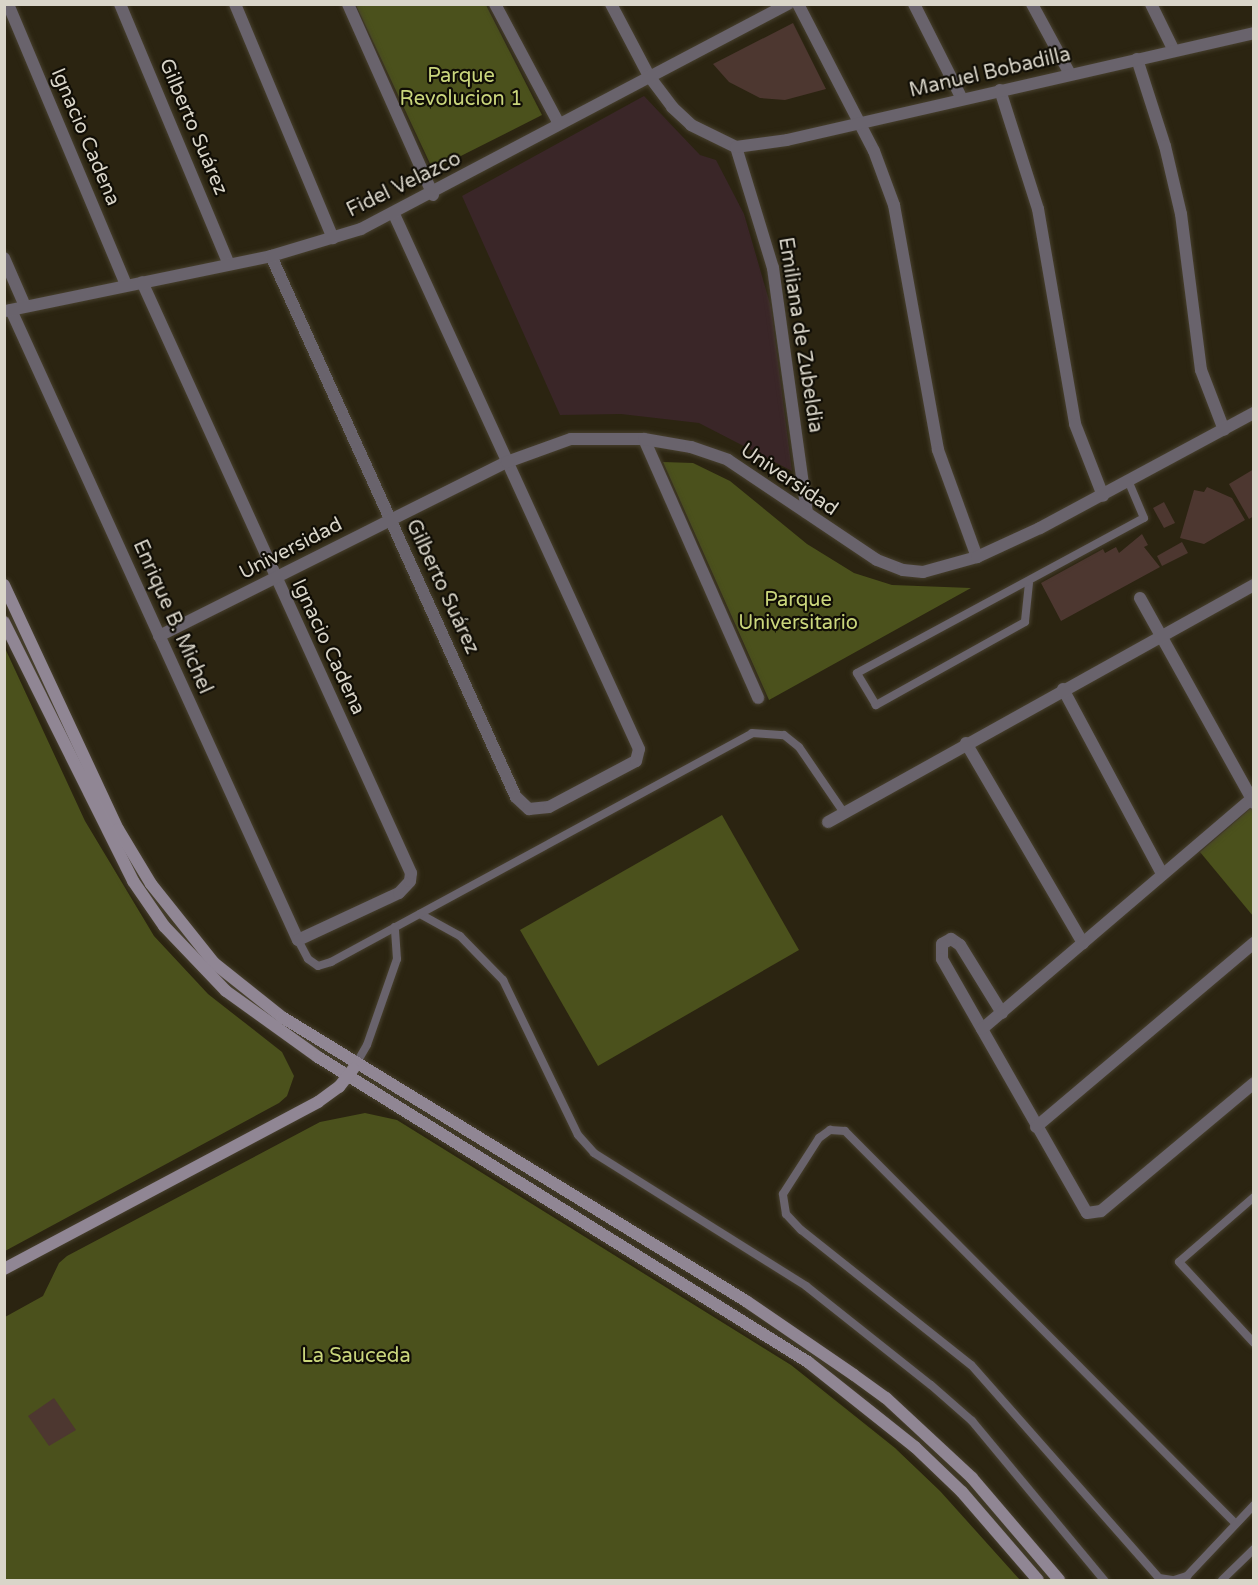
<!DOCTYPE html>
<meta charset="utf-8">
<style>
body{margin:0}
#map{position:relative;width:1258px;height:1585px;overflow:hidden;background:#2b2411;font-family:"Varela Round",sans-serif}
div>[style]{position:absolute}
.education>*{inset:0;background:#3a2628}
.green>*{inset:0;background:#4b511c}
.building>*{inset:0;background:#4d3730}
.roads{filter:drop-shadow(0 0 2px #47402e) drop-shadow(0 0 2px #47402e)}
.service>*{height:8px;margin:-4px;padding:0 4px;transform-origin:4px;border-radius:4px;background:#69636c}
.minor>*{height:12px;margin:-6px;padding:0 6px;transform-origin:6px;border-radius:6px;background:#69636c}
.secondary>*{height:12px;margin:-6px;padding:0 6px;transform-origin:6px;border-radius:6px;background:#908694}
span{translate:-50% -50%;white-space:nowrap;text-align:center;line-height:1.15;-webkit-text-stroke:4.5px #110e06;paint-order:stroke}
.street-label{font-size:20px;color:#d9d5c9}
.park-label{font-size:20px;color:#cad67c}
.frame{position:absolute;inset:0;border:6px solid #d9d5c9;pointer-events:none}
</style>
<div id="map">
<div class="education">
<div style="clip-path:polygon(644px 96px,700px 155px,716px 160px,744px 214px,771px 307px,792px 471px,699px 423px,621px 414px,560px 415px,462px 196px)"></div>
</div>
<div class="green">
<div style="clip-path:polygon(356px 5px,486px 5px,542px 115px,433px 170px)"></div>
<div style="clip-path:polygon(663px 462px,693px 463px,730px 481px,807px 544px,854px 573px,892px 585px,971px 588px,769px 700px)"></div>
<div style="clip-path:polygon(4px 646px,85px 821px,154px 936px,208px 994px,282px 1052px,294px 1076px,287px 1096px,279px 1103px,5px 1251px)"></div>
<div style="clip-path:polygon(1251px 808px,1254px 811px,1253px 916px,1200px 852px)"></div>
<div style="clip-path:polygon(722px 815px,799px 950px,598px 1066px,520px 930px)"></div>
<div style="clip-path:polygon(365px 1113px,397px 1120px,791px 1365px,895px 1448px,940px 1491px,1020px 1580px,5px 1580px,5px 1317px,43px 1296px,59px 1263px,67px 1256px,320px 1122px)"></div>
</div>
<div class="building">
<div style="clip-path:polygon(793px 23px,826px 89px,785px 100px,760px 98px,729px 82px,713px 64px)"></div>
<div style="clip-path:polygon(1254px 469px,1254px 516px,1249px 519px,1229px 484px)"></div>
<div style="clip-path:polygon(1207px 487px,1232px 498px,1245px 520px,1204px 544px,1180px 538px,1194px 490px,1204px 492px)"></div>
<div style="clip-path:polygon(1164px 502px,1175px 523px,1164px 528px,1153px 508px)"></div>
<div style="clip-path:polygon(1142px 534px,1148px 545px,1144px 547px,1160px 567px,1061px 621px,1041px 583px,1103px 549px,1105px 553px,1116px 547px,1119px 553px)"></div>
<div style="clip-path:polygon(1182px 542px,1188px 553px,1162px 566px,1157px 556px)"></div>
<div style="clip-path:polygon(54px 1398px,76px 1430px,49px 1446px,28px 1416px)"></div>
</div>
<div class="roads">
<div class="service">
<div style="left:1029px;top:583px;width:39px;rotate:96deg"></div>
<div style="left:1025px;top:622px;width:171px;rotate:150.9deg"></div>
<div style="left:876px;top:705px;width:37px;rotate:-121deg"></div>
<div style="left:857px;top:673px;width:326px;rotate:-28.4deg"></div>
<div style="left:1144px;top:518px;width:39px;rotate:-113deg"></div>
<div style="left:420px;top:914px;width:46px;rotate:28.8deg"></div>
<div style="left:460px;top:936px;width:62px;rotate:45.7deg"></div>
<div style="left:503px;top:980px;width:172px;rotate:64.2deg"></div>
<div style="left:578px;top:1135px;width:24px;rotate:48deg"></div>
<div style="left:594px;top:1153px;width:250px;rotate:32.1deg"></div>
<div style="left:806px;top:1286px;width:159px;rotate:38.4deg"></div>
<div style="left:931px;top:1385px;width:55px;rotate:41.3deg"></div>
<div style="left:972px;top:1421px;width:207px;rotate:50.3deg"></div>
<div style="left:298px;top:940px;width:21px;rotate:62deg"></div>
<div style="left:308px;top:959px;width:12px;rotate:35deg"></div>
<div style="left:318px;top:966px;width:14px;rotate:-17deg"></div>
<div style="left:331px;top:962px;width:479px;rotate:-28.5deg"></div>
<div style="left:752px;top:733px;width:32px;rotate:4deg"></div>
<div style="left:784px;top:735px;width:19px;rotate:39deg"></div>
<div style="left:799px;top:747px;width:80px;rotate:55.7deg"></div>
<div style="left:356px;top:1064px;width:22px;rotate:-60deg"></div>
<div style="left:367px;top:1045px;width:91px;rotate:-70.8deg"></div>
<div style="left:397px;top:959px;width:32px;rotate:-94deg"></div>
<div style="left:1254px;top:1197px;width:99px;rotate:139.1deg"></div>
<div style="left:1179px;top:1262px;width:110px;rotate:47.2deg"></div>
<div style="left:1172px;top:1580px;width:13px;rotate:-171deg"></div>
<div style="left:1159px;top:1578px;width:284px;rotate:-131.4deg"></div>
<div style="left:971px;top:1365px;width:217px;rotate:-141.5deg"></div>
<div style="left:801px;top:1230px;width:22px;rotate:-133deg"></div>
<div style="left:786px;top:1214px;width:20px;rotate:-99deg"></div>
<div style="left:783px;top:1194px;width:67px;rotate:-57.3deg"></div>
<div style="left:819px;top:1138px;width:14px;rotate:-36deg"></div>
<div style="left:830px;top:1130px;width:15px;rotate:4deg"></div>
<div style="left:845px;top:1131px;width:553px;rotate:45.15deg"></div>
<div style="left:1174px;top:1580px;width:14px;rotate:-17deg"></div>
<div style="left:1187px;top:1576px;width:98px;rotate:-46.7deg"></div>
<div style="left:1222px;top:1580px;width:45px;rotate:-44.1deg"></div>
</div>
<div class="minor">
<div style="left:8px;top:4px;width:305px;rotate:67.2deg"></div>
<div style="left:120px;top:4px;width:282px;rotate:67.3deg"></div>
<div style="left:235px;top:4px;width:254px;rotate:67.3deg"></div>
<div style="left:348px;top:4px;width:209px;rotate:66deg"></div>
<div style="left:495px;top:4px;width:136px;rotate:61.9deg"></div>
<div style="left:611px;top:4px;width:81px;rotate:62.2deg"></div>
<div style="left:649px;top:76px;width:39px;rotate:53deg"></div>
<div style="left:672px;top:107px;width:26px;rotate:43deg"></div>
<div style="left:691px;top:125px;width:50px;rotate:26.1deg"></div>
<div style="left:736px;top:147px;width:127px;rotate:73deg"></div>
<div style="left:773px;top:268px;width:247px;rotate:82.1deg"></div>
<div style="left:798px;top:4px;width:165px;rotate:62.7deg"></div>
<div style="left:874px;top:151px;width:58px;rotate:69.7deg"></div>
<div style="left:894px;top:205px;width:249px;rotate:79.8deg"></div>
<div style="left:938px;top:450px;width:114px;rotate:70deg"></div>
<div style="left:914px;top:4px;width:106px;rotate:63.2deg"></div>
<div style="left:1032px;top:4px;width:80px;rotate:61.5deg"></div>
<div style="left:1151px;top:4px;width:52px;rotate:63.9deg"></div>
<div style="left:1137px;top:59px;width:91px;rotate:72.2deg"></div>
<div style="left:1165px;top:146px;width:70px;rotate:76.8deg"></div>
<div style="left:1181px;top:214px;width:157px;rotate:82.7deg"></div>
<div style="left:1201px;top:370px;width:64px;rotate:69deg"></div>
<div style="left:1000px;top:90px;width:125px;rotate:72.3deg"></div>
<div style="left:1038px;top:209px;width:218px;rotate:80.2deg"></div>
<div style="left:1075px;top:424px;width:77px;rotate:68.7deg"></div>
<div style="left:736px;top:147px;width:51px;rotate:-7.8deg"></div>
<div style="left:787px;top:140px;width:479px;rotate:-12.9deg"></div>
<div style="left:271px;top:256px;width:594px;rotate:65.64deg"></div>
<div style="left:516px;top:797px;width:18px;rotate:43deg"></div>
<div style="left:529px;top:809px;width:20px;rotate:-6deg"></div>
<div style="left:549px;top:807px;width:98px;rotate:-27.9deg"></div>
<div style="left:636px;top:761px;width:12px;rotate:-76deg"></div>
<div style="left:639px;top:749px;width:588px;rotate:-114.61deg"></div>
<div style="left:4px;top:258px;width:52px;rotate:66.4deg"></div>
<div style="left:11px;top:310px;width:692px;rotate:65.51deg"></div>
<div style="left:298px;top:940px;width:111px;rotate:-25deg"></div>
<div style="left:399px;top:893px;width:16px;rotate:-47deg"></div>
<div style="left:410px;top:881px;width:8px;rotate:-83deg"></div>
<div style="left:411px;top:873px;width:649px;rotate:-114.47deg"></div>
<div style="left:6px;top:311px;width:271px;rotate:-11.7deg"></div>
<div style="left:271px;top:256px;width:94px;rotate:-16.7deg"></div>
<div style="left:361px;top:229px;width:483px;rotate:-27.8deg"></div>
<div style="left:644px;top:439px;width:283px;rotate:66.2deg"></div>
<div style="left:1140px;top:598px;width:235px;rotate:60.9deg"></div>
<div style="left:159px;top:636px;width:389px;rotate:-26.6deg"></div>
<div style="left:507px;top:462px;width:68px;rotate:-19.8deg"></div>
<div style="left:571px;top:439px;width:73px"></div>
<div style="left:644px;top:439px;width:48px;rotate:9.7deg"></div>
<div style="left:691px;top:447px;width:39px;rotate:19deg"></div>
<div style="left:728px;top:460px;width:179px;rotate:33.9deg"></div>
<div style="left:877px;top:560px;width:28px;rotate:21deg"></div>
<div style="left:903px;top:570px;width:20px;rotate:6deg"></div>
<div style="left:923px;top:572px;width:56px;rotate:-15.5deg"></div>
<div style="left:977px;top:557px;width:69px;rotate:-24.7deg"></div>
<div style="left:1040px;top:528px;width:243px;rotate:-28.3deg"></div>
<div style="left:1063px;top:689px;width:210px;rotate:61.8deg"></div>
<div style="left:966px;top:743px;width:232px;rotate:59.7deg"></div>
<div style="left:828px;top:822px;width:487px;rotate:-29.1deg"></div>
<div style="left:1002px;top:1013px;width:80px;rotate:-121.7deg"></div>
<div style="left:960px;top:945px;width:11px;rotate:-146deg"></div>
<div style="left:951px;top:939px;width:10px;rotate:151deg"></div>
<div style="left:942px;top:944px;width:15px;rotate:90deg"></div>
<div style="left:942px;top:959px;width:292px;rotate:60.3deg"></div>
<div style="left:1087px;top:1213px;width:14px;rotate:-8deg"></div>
<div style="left:1101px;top:1211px;width:199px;rotate:-39.9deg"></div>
<div style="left:982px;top:1029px;width:358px;rotate:-40.5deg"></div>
<div style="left:1036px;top:1127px;width:285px;rotate:-40.2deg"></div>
</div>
<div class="secondary">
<div style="left:4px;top:585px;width:269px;rotate:65deg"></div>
<div style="left:118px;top:829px;width:64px;rotate:59deg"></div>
<div style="left:151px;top:884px;width:101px;rotate:51.4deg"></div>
<div style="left:214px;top:963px;width:87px;rotate:38.5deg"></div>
<div style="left:282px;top:1017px;width:544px;rotate:31.47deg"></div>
<div style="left:746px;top:1301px;width:131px;rotate:34.4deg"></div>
<div style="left:854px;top:1375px;width:39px;rotate:36deg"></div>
<div style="left:886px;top:1398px;width:117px;rotate:42.9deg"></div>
<div style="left:972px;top:1478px;width:134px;rotate:49.5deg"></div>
<div style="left:4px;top:622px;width:289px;rotate:63.5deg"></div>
<div style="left:133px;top:881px;width:55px;rotate:55.4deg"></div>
<div style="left:164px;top:926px;width:90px;rotate:46.4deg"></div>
<div style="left:226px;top:991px;width:113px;rotate:35.7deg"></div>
<div style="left:318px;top:1057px;width:577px;rotate:31.9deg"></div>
<div style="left:808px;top:1362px;width:137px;rotate:38.5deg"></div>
<div style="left:915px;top:1447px;width:65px;rotate:43.8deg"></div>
<div style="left:962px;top:1492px;width:116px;rotate:49.2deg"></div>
<div style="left:4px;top:1269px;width:356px;rotate:-28deg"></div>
<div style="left:318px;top:1102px;width:26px;rotate:-36deg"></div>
<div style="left:339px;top:1087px;width:23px;rotate:-52deg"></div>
</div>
</div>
<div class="street-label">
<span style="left:990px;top:73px;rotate:-13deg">Manuel Bobadilla</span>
<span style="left:193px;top:127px;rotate:67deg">Gilberto Suárez</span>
<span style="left:85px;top:137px;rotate:67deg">Ignacio Cadena</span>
<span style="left:404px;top:185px;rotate:-26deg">Fidel Velazco</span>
<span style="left:800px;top:335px;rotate:81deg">Emiliana de Zubeldia</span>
<span style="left:789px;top:480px;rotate:34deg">Universidad</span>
<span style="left:291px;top:549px;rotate:-27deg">Universidad</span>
<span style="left:442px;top:587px;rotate:65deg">Gilberto Suárez</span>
<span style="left:172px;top:617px;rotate:66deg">Enrique B. Michel</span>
<span style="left:328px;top:647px;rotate:65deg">Ignacio Cadena</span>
</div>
<div class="park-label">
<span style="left:461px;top:88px">Parque<br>Revolucion 1</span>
<span style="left:798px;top:612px">Parque<br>Universitario</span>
<span style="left:356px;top:1356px">La Sauceda</span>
</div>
<div class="frame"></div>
</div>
